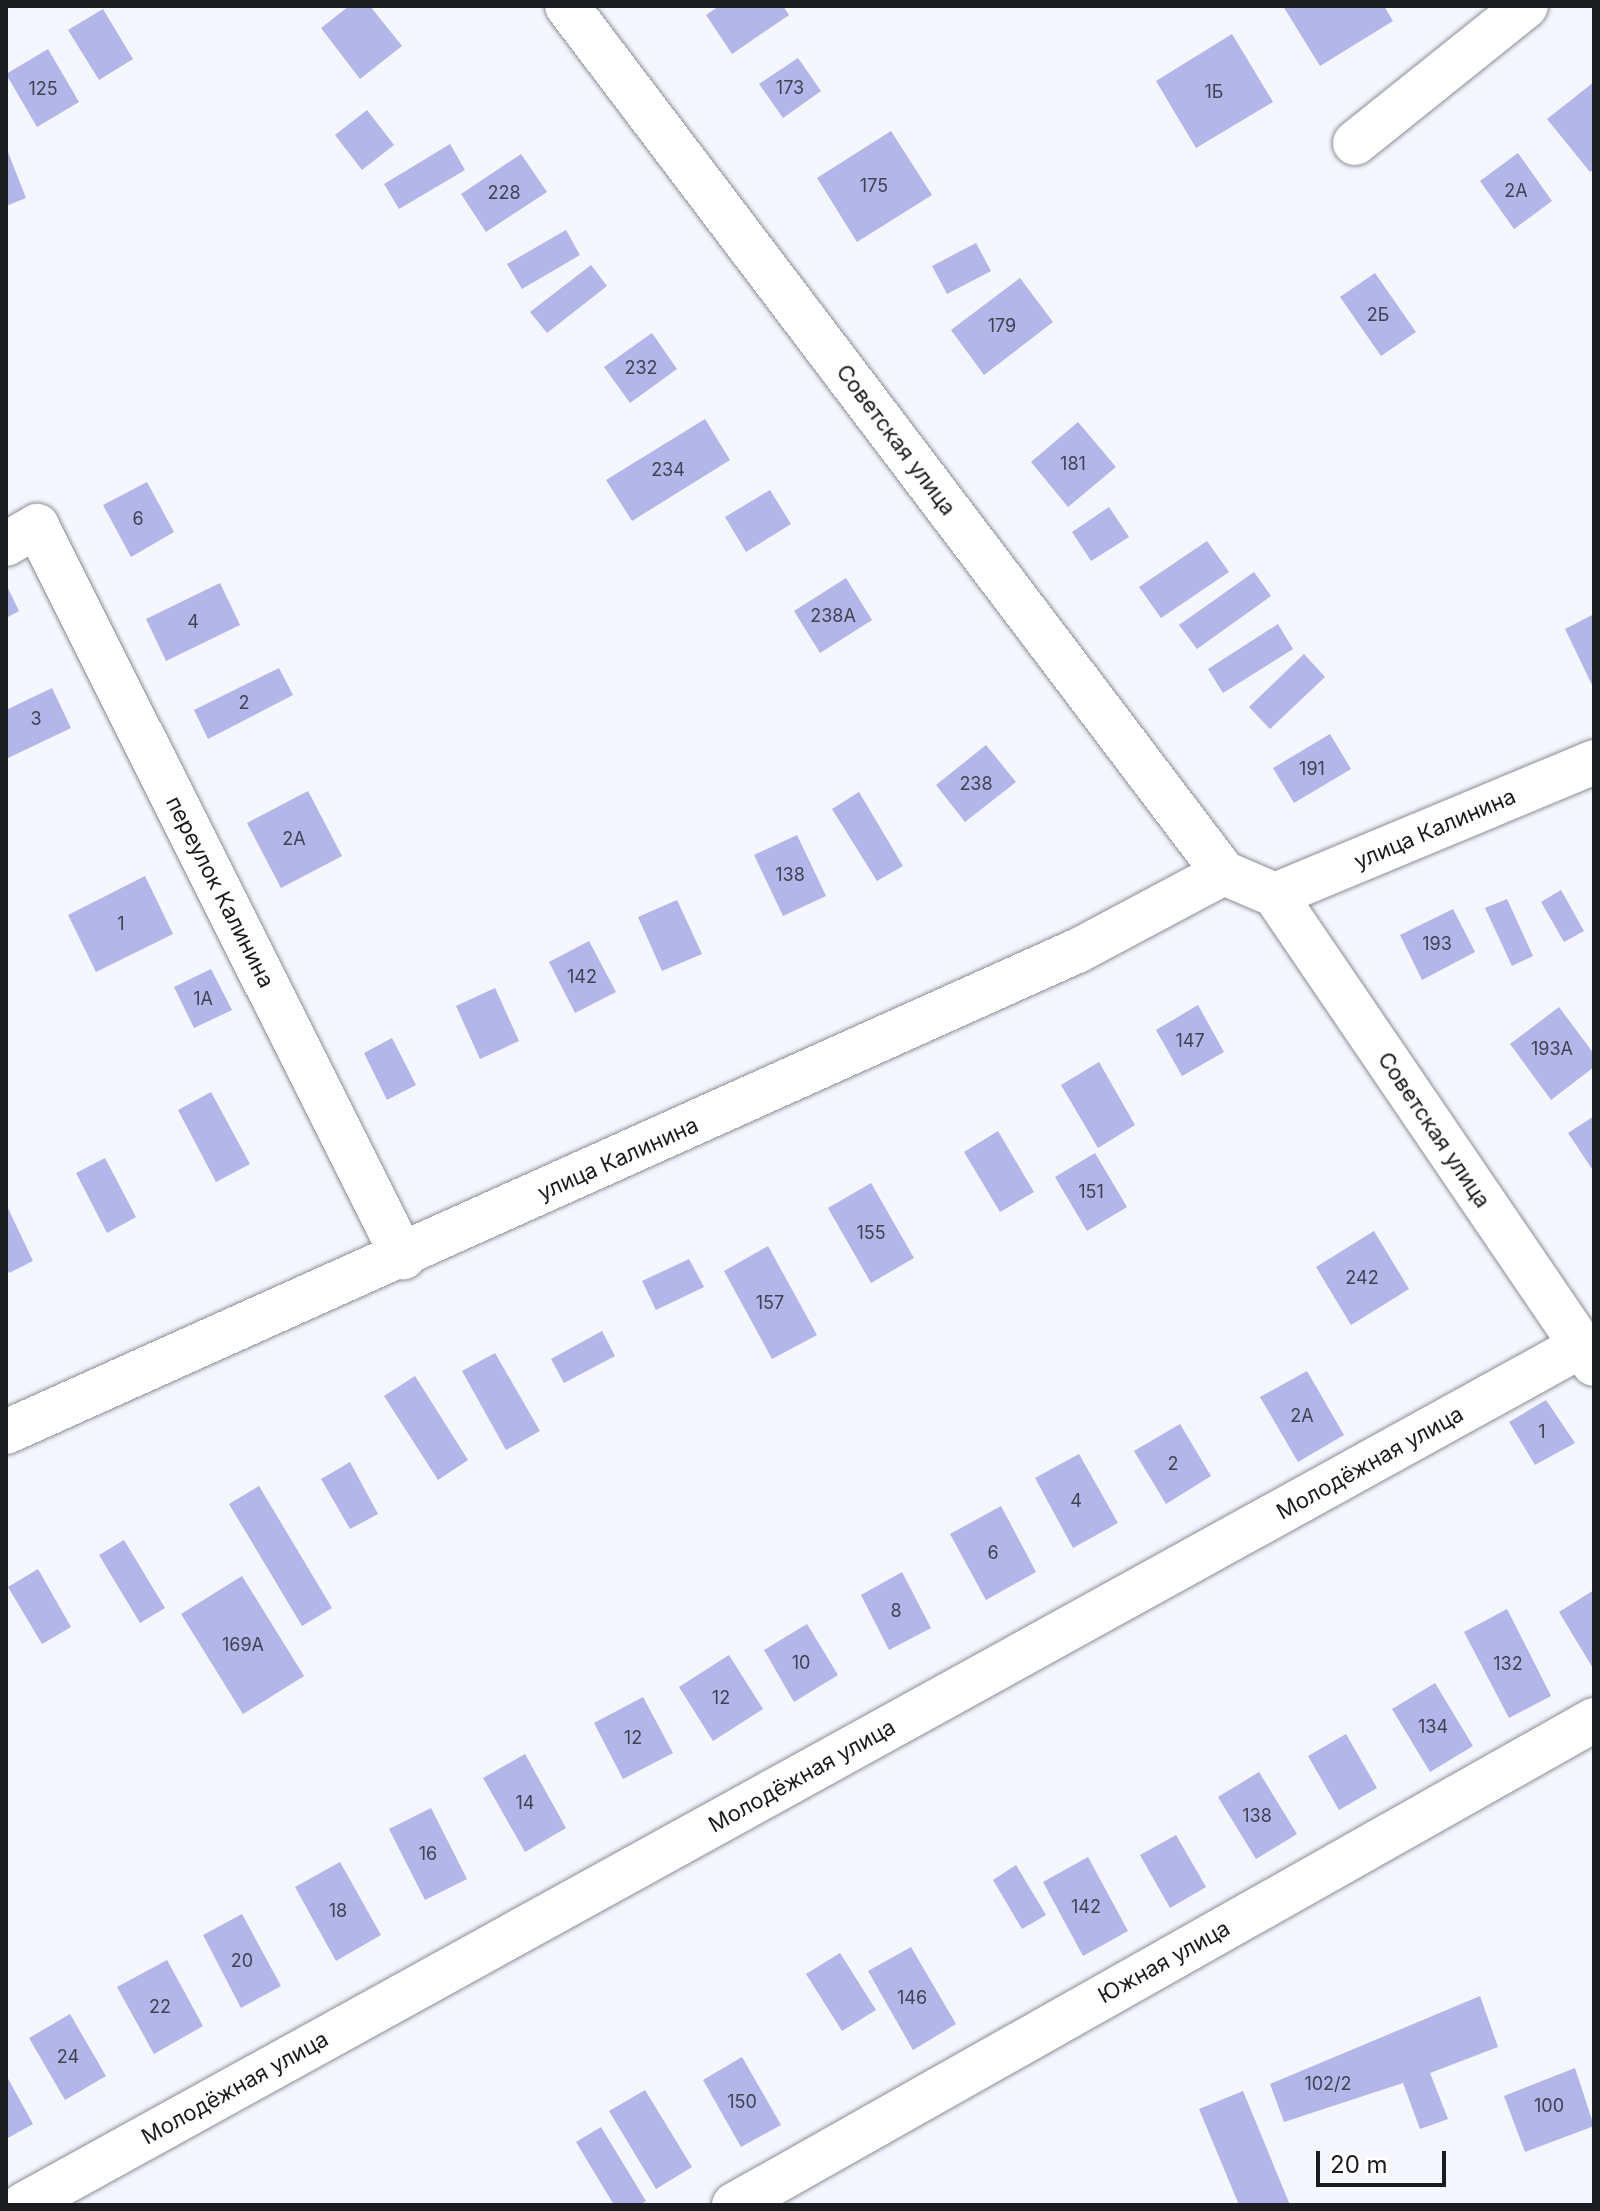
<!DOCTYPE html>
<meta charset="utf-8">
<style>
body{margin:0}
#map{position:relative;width:1600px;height:2211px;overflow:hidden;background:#f5f6ff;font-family:Inter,sans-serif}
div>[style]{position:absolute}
.building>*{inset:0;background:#b2b6e9}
.roads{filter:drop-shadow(0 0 2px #8c8d95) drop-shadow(0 0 2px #8c8d95)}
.minor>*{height:44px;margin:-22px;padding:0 22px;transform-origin:22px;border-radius:22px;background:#fff}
span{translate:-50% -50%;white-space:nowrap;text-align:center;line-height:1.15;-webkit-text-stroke:8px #fff;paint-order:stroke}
.number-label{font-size:18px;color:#414252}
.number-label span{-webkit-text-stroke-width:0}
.street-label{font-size:22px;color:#1b1c1f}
.frame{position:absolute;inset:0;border:8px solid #1b1c1f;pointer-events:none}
.scale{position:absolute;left:1316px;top:2151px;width:130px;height:36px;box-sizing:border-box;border:4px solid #1b1c1f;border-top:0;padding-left:10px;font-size:24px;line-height:28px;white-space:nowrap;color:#1b1c1f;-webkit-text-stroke:6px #fff;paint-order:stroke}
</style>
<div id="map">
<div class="building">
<div style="clip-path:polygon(349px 6px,370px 6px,402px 46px,360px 79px,321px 28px)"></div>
<div style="clip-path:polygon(719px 6px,783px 6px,789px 15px,732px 54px,706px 15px)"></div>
<div style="clip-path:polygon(1283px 6px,1384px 6px,1393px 21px,1320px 66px)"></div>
<div style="clip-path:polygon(103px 9px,133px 59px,99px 80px,68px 30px)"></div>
<div style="clip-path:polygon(1232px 34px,1273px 102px,1196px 148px,1156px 81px)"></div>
<div style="clip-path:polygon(48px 49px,79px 102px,37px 127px,6px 74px)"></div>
<div style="clip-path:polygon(798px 58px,821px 91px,783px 118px,759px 84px)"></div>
<div style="clip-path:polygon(1594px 82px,1594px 169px,1590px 172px,1547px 119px)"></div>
<div style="clip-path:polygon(367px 110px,394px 145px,362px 170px,335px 135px)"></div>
<div style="clip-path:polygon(891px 131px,932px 195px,857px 242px,817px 178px)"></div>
<div style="clip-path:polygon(450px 144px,465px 170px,399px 209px,384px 184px)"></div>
<div style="clip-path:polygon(6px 147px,26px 198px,6px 206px)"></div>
<div style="clip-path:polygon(1518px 153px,1552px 201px,1514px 229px,1480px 181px)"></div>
<div style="clip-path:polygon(521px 154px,547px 192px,486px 232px,461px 194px)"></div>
<div style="clip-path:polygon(566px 230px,580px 255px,522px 289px,507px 264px)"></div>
<div style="clip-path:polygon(976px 243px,991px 271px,947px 294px,932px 266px)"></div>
<div style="clip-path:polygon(591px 265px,607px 286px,547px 333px,530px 312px)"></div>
<div style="clip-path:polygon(1375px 273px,1416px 332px,1381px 356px,1340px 297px)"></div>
<div style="clip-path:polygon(1020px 278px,1053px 322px,984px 375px,951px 330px)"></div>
<div style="clip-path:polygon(652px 333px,677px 369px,630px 403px,604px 367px)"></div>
<div style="clip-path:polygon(705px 419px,730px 460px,632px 521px,606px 480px)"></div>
<div style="clip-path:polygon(1078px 422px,1116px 467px,1068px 507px,1031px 462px)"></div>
<div style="clip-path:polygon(147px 482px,174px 532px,131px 557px,103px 505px)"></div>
<div style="clip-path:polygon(770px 490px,791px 524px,746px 552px,725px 517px)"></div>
<div style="clip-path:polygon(1109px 507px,1129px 537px,1091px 561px,1072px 532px)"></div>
<div style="clip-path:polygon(1207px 541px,1229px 572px,1161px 618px,1139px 587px)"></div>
<div style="clip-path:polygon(1254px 572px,1271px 596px,1197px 649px,1179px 625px)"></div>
<div style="clip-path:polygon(846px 578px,872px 620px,820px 653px,794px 611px)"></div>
<div style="clip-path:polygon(220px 583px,240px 625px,166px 661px,146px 619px)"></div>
<div style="clip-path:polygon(6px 584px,19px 611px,6px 618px)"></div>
<div style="clip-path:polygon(1594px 614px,1594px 689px,1565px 629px)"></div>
<div style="clip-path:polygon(1278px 624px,1293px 649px,1223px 693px,1208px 669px)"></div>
<div style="clip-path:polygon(1304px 654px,1325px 677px,1270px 729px,1249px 707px)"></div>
<div style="clip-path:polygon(279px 668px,293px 695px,208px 739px,194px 710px)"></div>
<div style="clip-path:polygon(52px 688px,71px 728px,6px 759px,6px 710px)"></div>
<div style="clip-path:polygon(1330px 734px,1351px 769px,1294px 803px,1273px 768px)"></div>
<div style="clip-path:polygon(986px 745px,1016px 782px,965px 822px,936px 785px)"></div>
<div style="clip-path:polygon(308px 791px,342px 856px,281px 888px,247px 823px)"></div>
<div style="clip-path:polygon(859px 792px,903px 866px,877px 881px,832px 809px)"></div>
<div style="clip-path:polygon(797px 835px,826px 896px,783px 916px,754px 855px)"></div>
<div style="clip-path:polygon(145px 876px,173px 934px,96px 972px,68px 915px)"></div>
<div style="clip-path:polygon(1561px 890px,1584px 931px,1564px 942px,1541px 902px)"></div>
<div style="clip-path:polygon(1507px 899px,1533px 956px,1512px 966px,1485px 908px)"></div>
<div style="clip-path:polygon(677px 900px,702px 954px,662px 971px,638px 917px)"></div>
<div style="clip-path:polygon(1453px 909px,1475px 952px,1422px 980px,1400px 935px)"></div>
<div style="clip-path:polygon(589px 941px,616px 992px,575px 1013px,549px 962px)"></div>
<div style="clip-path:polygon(211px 969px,232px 1010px,194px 1028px,174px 987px)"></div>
<div style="clip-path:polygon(495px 988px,519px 1041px,480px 1059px,456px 1006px)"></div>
<div style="clip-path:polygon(1198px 1005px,1224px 1052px,1182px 1076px,1156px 1030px)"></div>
<div style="clip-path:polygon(1559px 1007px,1594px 1054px,1594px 1067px,1551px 1100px,1510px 1044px)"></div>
<div style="clip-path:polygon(392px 1038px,416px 1085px,387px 1100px,364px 1053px)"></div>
<div style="clip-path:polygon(1099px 1062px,1135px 1125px,1098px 1148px,1061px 1085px)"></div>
<div style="clip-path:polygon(211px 1092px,250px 1164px,216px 1182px,178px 1110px)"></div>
<div style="clip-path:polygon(1594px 1116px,1594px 1172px,1568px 1133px)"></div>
<div style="clip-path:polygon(998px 1131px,1034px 1192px,1000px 1212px,964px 1152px)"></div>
<div style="clip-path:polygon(1095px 1153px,1127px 1207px,1087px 1231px,1055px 1177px)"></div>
<div style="clip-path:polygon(105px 1158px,136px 1217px,107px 1233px,76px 1173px)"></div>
<div style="clip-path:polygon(871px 1183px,914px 1258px,871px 1283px,828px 1208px)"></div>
<div style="clip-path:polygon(6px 1204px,33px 1261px,9px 1273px,6px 1267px)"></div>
<div style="clip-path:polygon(1374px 1231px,1409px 1289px,1351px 1325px,1316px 1267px)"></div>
<div style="clip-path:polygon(768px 1246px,817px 1335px,772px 1359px,724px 1271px)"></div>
<div style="clip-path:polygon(689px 1259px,704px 1287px,656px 1310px,642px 1281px)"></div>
<div style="clip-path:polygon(602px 1331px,615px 1356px,564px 1383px,551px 1359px)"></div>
<div style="clip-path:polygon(495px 1353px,540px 1431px,506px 1450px,462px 1371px)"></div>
<div style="clip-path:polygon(1307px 1371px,1344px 1435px,1298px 1462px,1260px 1397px)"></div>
<div style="clip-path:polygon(415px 1376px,468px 1460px,438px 1480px,384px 1396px)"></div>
<div style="clip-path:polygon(1546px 1400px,1575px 1443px,1535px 1465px,1509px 1422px)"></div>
<div style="clip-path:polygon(1180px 1424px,1211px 1476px,1166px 1504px,1134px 1451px)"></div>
<div style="clip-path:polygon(1079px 1454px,1118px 1523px,1073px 1548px,1035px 1478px)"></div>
<div style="clip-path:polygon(350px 1462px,378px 1514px,350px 1529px,321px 1479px)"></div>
<div style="clip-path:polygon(259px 1486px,332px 1608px,302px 1626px,229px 1504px)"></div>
<div style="clip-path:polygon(1001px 1506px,1036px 1572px,986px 1600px,950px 1534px)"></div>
<div style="clip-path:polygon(124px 1540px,165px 1608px,140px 1623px,99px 1555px)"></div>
<div style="clip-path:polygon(38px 1569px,71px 1627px,42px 1644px,8px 1587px)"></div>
<div style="clip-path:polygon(902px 1572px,931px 1628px,889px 1650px,861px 1595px)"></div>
<div style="clip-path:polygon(242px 1576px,304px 1676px,243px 1714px,181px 1614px)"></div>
<div style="clip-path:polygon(1594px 1590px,1594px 1670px,1559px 1612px)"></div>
<div style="clip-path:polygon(1507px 1609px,1551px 1696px,1509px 1718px,1464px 1632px)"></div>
<div style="clip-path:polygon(807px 1624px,838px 1675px,794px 1702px,764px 1650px)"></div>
<div style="clip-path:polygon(729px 1655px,763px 1709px,713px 1741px,679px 1687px)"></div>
<div style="clip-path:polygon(1435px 1683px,1473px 1746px,1430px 1772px,1392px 1709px)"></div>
<div style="clip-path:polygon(643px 1697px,673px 1753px,623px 1779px,594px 1723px)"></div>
<div style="clip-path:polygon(1346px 1734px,1377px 1788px,1339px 1810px,1308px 1756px)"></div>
<div style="clip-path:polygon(525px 1754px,566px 1828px,525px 1852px,483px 1778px)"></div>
<div style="clip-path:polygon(1259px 1772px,1297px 1834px,1256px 1859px,1218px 1797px)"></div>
<div style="clip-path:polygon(431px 1808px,467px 1879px,425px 1900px,389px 1829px)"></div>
<div style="clip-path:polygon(1176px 1835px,1206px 1887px,1170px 1908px,1140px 1855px)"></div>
<div style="clip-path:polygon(1088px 1857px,1128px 1931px,1083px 1956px,1043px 1882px)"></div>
<div style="clip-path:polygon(340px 1862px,381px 1935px,336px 1961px,295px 1887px)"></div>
<div style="clip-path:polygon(1016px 1865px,1046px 1915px,1022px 1929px,993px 1880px)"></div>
<div style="clip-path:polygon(242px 1914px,281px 1986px,241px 2008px,203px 1935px)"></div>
<div style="clip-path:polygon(911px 1947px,956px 2024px,913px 2050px,868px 1971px)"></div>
<div style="clip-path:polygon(840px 1953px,876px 2010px,842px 2031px,806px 1974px)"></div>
<div style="clip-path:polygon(167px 1960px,203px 2026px,154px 2054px,117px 1987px)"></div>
<div style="clip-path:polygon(1480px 1996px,1498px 2047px,1430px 2073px,1448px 2119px,1420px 2129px,1403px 2083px,1284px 2122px,1270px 2084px)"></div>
<div style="clip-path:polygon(70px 2014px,106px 2076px,65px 2100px,29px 2038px)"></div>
<div style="clip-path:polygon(742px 2057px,781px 2125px,741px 2147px,703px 2080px)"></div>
<div style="clip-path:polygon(1575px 2068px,1594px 2126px,1525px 2152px,1504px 2096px)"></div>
<div style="clip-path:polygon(6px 2075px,33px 2124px,6px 2139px)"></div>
<div style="clip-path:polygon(645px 2090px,692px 2167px,656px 2189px,609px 2111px)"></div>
<div style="clip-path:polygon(1243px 2091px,1290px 2205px,1239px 2205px,1199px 2109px)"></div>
<div style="clip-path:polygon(601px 2127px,646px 2201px,640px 2205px,614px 2205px,576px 2142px)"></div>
</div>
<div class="roads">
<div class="minor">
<div style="left:567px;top:6px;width:1088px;rotate:52.85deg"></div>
<div style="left:1224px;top:873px;width:56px;rotate:23.3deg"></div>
<div style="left:1355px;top:143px;width:219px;rotate:-38.7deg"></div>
<div style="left:6px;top:544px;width:36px;rotate:-30deg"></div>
<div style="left:37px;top:526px;width:818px;rotate:63.4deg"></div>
<div style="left:1275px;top:895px;width:567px;rotate:55.78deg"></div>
<div style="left:1275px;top:895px;width:346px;rotate:-22.6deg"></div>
<div style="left:6px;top:1432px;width:1176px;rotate:-24.19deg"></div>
<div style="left:1079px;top:950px;width:164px;rotate:-28deg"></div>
<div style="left:23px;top:2205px;width:1779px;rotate:-28.87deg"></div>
<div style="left:734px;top:2205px;width:987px;rotate:-29.42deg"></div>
</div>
</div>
<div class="number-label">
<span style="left:790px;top:88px">173</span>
<span style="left:43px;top:89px">125</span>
<span style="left:1214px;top:92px">1Б</span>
<span style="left:874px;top:186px">175</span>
<span style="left:1516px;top:191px">2А</span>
<span style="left:504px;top:193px">228</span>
<span style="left:1378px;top:315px">2Б</span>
<span style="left:1002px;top:326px">179</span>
<span style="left:641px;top:368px">232</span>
<span style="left:1073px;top:464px">181</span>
<span style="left:668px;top:470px">234</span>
<span style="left:138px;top:519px">6</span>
<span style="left:833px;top:616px">238А</span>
<span style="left:193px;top:622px">4</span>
<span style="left:244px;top:703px">2</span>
<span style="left:36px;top:719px">3</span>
<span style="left:1312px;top:769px">191</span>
<span style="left:976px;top:784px">238</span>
<span style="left:294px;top:839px">2А</span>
<span style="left:790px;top:875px">138</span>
<span style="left:121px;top:924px">1</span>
<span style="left:1437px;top:944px">193</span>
<span style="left:582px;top:977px">142</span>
<span style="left:203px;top:999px">1А</span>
<span style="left:1190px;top:1041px">147</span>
<span style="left:1552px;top:1049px">193А</span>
<span style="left:1091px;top:1192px">151</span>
<span style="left:871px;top:1233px">155</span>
<span style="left:1362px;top:1278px">242</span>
<span style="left:770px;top:1303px">157</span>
<span style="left:1302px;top:1416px">2А</span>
<span style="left:1542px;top:1432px">1</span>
<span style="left:1173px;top:1464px">2</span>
<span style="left:1076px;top:1501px">4</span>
<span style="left:993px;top:1553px">6</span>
<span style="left:896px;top:1611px">8</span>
<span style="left:243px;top:1645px">169А</span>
<span style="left:801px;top:1663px">10</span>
<span style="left:1508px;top:1664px">132</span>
<span style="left:721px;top:1698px">12</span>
<span style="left:1433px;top:1727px">134</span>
<span style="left:633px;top:1738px">12</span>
<span style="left:525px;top:1803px">14</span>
<span style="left:1257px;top:1816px">138</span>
<span style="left:428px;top:1854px">16</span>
<span style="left:1086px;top:1907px">142</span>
<span style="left:338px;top:1911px">18</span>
<span style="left:242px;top:1961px">20</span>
<span style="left:912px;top:1998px">146</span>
<span style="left:160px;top:2007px">22</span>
<span style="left:68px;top:2057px">24</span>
<span style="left:1328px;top:2084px">102/2</span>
<span style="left:742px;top:2102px">150</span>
<span style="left:1549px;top:2106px">100</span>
</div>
<div class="street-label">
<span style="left:896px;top:440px;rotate:53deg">Советская улица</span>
<span style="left:1435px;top:829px;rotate:-23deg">улица Калинина</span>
<span style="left:220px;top:892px;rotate:63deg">переулок Калинина</span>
<span style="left:1434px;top:1130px;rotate:56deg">Советская улица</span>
<span style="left:618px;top:1159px;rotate:-24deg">улица Калинина</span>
<span style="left:1370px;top:1463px;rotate:-29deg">Молодёжная улица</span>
<span style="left:802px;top:1776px;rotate:-29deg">Молодёжная улица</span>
<span style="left:1164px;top:1962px;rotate:-29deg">Южная улица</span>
<span style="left:235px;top:2088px;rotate:-29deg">Молодёжная улица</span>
</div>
<div class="frame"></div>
<div class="scale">20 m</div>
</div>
